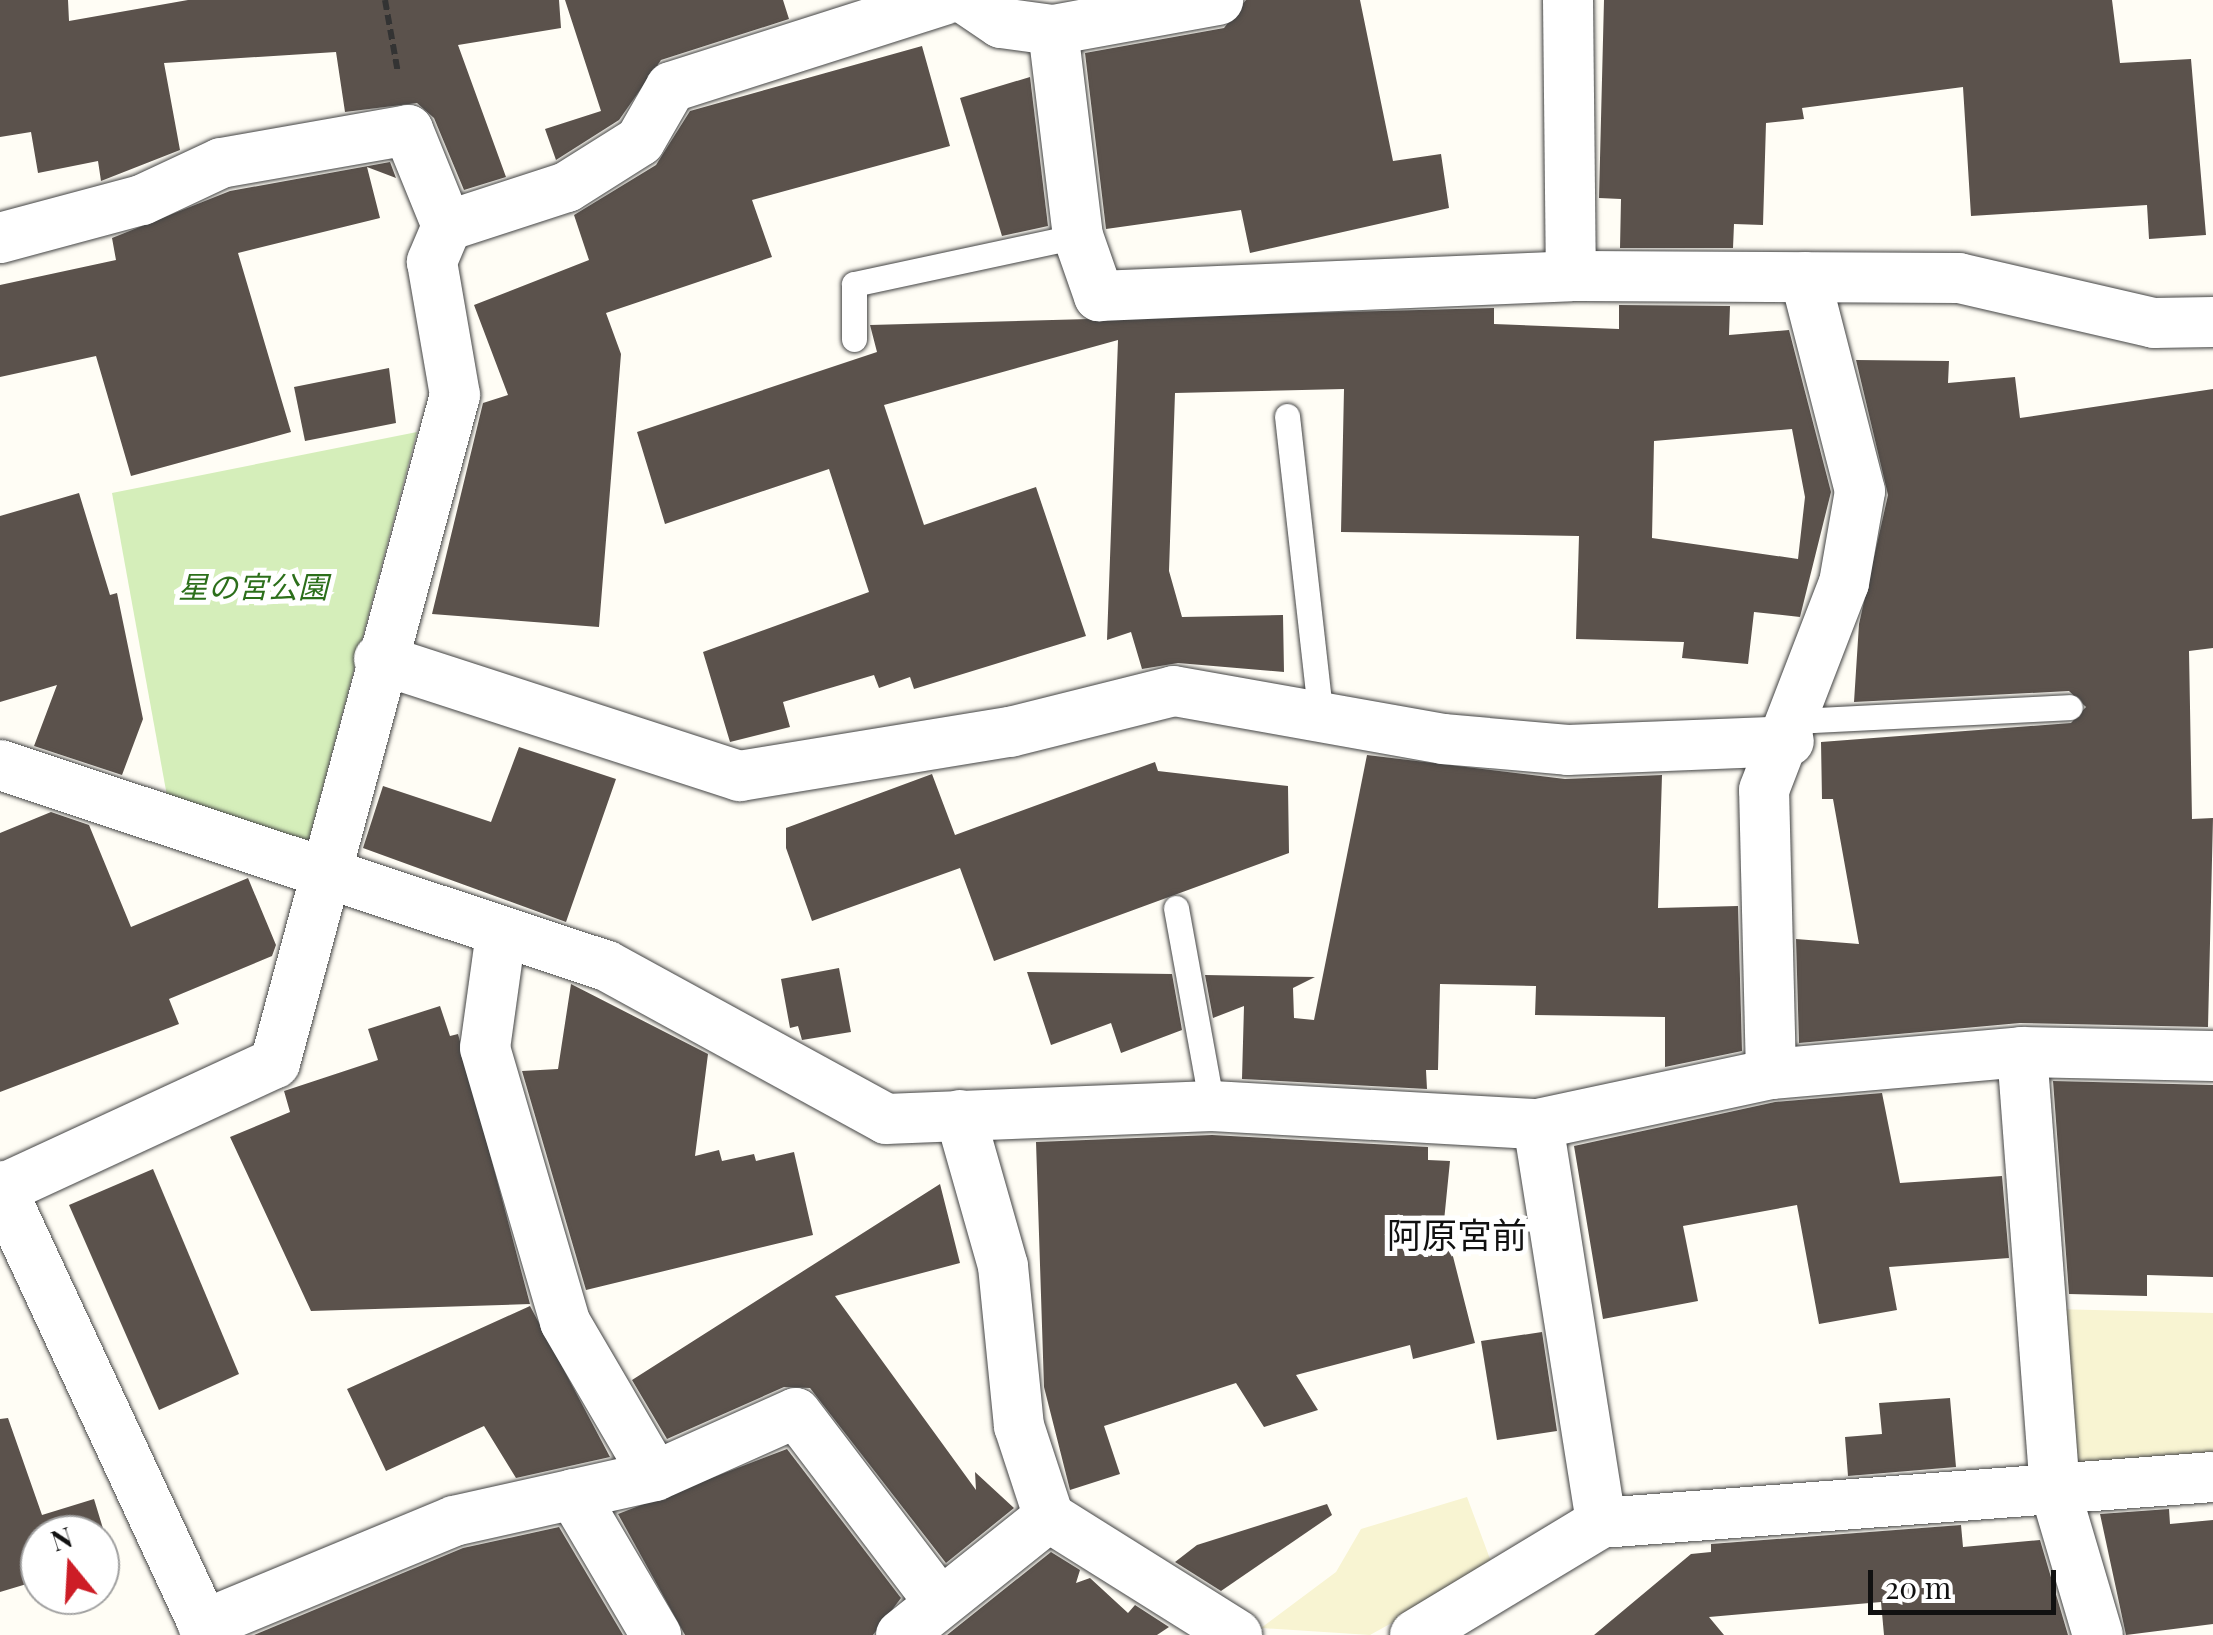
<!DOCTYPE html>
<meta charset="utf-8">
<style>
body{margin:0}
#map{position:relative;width:2213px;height:1635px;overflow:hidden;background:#fffdf5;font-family:"Playfair Display","Noto Sans JP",serif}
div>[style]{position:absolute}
.farmland>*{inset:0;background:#f8f4d2}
.green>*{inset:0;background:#d5eeba}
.building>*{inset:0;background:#5b524c}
.path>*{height:6px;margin-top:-3px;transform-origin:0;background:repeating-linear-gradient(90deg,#333 0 10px,transparent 0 15px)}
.roads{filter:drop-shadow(0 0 2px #444) drop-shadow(0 0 2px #444)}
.lane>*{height:25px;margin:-12.5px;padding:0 12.5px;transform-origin:12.5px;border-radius:12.5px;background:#fff}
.street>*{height:50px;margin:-25px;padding:0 25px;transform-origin:25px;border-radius:25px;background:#fff}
span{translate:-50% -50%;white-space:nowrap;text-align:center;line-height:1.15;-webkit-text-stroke:10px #fff;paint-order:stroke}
.park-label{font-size:30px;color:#2c6f1b;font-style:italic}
.quarter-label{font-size:35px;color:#111}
.north{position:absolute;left:20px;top:1515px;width:100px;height:100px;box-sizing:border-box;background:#fff;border:2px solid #a0a0a0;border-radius:50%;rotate:342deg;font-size:28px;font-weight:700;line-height:40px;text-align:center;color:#111}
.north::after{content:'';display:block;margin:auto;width:35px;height:45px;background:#cd1d26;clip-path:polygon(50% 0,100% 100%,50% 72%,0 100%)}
.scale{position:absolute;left:1868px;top:1570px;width:188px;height:45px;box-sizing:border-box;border:5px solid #111;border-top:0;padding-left:12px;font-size:30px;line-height:35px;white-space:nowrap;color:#111;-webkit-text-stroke:8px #fff;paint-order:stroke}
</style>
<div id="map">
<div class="farmland">
<div style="clip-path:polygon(2054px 1309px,2213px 1313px,2213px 1454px,2081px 1464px,2066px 1454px)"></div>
<div style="clip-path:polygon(1467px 1497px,1493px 1567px,1370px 1635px,1261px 1628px,1336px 1572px,1361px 1529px)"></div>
</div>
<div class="green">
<div style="clip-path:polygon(417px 432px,309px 839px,283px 847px,169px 807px,112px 493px)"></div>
</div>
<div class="building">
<div style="clip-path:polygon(0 0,68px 0,69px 21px,188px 0,559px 0,561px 28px,458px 45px,506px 177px,464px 190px,434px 118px,417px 103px,345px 112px,336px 52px,164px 63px,180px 150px,101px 181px,98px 161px,38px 173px,31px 132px,0 137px)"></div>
<div style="clip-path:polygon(565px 0,783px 0,789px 19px,661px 60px,619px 120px,556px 160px,545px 129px,601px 111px)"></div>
<div style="clip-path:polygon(1246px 0,1360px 0,1393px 161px,1441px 154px,1449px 208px,1250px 253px,1241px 210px,1106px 229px,1085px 53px,1224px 28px)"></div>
<div style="clip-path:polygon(1604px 0,2112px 0,2120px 63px,2191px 59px,2206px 235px,2149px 239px,2147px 205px,1971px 216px,1963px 87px,1802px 108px,1804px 119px,1766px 123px,1763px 225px,1734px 224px,1733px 248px,1620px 248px,1621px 199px,1599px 198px)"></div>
<div style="clip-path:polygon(922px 46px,950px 146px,752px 200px,772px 257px,606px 313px,621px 354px,599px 627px,432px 614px,483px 403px,508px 395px,474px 305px,589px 260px,574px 215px,656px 165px,690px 111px)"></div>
<div style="clip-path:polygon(1030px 77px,1048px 226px,1002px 236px,960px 98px)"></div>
<div style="clip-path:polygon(390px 162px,396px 178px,367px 167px,380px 218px,238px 253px,291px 432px,131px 476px,96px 356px,0 377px,0 285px,116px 260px,112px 238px,230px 191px)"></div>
<div style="clip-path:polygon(evenodd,1619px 305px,1730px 306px,1729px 335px,1789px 330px,1831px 492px,1800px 617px,1754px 612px,1748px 664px,1682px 658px,1684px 642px,1576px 639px,1579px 536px,1341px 532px,1344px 389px,1175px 393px,1169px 571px,1182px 617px,1283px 615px,1284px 672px,1178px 663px,1142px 669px,1131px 632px,1107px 640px,1118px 340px,884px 405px,924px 525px,1036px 487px,1086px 636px,914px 689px,910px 677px,879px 688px,874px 675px,783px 702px,790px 727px,730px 742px,703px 652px,869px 592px,829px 469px,665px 524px,637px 432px,877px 352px,870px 325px,1494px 308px,1494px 324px,1619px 329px,1619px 305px,1792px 429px,1805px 497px,1798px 559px,1652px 538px,1654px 441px,1792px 429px)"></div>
<div style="clip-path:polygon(1856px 360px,1949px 361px,1948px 383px,2015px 377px,2020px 418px,2213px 389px,2213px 648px,2189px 651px,2192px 819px,2213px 818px,2208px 1027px,2020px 1023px,1799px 1043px,1796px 939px,1859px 944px,1833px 799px,1822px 799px,1821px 742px,2071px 723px,2086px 707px,2069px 691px,1854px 702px,1859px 624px,1888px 495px)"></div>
<div style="clip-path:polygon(389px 368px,396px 423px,305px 441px,294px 387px)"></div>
<div style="clip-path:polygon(79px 493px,110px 595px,117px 593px,143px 719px,122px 775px,34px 746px,57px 685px,0 702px,0 516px)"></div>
<div style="clip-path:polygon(519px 747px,616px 779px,566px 922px,363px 848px,383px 786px,491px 822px)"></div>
<div style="clip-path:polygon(1367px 755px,1565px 779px,1662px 775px,1658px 908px,1738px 906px,1742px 1051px,1665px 1067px,1665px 1017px,1535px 1015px,1536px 986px,1440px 984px,1438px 1070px,1426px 1070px,1427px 1089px,1242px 1079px,1244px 1006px,1213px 1018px,1205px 975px,1315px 977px,1293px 988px,1294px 1018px,1314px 1020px)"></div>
<div style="clip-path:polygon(1155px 762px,1158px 771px,1288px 786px,1289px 853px,994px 961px,960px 868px,812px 921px,786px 848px,786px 828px,932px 774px,955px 835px)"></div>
<div style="clip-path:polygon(51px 812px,89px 825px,131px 927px,248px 878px,276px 945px,272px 956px,169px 999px,179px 1024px,0 1092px,0 833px)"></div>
<div style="clip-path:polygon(839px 968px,851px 1032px,802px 1040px,798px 1026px,790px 1028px,781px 979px)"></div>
<div style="clip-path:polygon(1027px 972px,1172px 974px,1182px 1030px,1121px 1053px,1111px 1023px,1051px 1045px)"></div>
<div style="clip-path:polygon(571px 984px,708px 1054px,695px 1156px,719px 1150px,722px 1161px,754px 1154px,756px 1161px,794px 1152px,813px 1235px,586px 1290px,522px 1071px,558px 1069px)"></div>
<div style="clip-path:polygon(440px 1006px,450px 1036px,458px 1034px,530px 1304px,311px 1311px,230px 1137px,290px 1112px,284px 1091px,378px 1060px,368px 1029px)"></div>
<div style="clip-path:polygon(2053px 1081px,2213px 1085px,2213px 1277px,2147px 1275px,2147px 1296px,2069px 1294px)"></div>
<div style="clip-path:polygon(1882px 1093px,1900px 1183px,2002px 1176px,2009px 1258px,1889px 1267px,1897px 1310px,1819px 1324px,1797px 1205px,1683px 1226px,1698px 1301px,1603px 1319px,1574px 1146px,1775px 1102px)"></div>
<div style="clip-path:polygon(1212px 1135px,1428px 1147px,1428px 1160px,1450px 1161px,1444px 1221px,1475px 1343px,1413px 1359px,1410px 1345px,1296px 1375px,1318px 1410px,1264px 1427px,1236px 1383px,1104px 1426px,1120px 1474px,1070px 1490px,1044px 1387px,1036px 1142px)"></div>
<div style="clip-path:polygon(153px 1169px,239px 1374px,159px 1410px,69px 1205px)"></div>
<div style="clip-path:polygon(940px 1184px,960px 1263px,835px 1296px,976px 1490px,975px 1472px,1014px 1508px,946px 1563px,810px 1388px,784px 1387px,667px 1439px,632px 1380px)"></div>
<div style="clip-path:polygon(530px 1306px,610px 1457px,516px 1478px,484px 1426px,386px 1471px,347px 1389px)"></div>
<div style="clip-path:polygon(1542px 1332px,1557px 1431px,1497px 1440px,1481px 1341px)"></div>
<div style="clip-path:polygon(1950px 1398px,1956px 1467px,1848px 1476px,1845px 1437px,1882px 1434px,1879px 1403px)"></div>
<div style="clip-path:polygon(8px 1418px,42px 1515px,94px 1499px,112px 1558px,100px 1562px,100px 1535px,40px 1535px,40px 1580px,0 1592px,0 1419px)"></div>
<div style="clip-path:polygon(787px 1449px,901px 1598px,873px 1635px,685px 1635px,618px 1514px)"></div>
<div style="clip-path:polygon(1327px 1504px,1332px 1515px,1221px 1591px,1175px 1562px,1197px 1545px)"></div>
<div style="clip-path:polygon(2169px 1509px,2170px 1524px,2213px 1520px,2213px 1624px,2126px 1635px,2100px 1514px)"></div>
<div style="clip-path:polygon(1961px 1525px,1963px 1547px,2040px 1540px,2068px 1635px,1884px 1635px,1881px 1602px,1709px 1617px,1724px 1635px,1594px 1635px,1691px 1554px,1711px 1552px,1711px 1544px)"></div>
<div style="clip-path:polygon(559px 1527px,623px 1635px,254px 1635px,463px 1548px)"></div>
<div style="clip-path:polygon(1051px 1552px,1080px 1570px,1076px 1583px,1090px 1578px,1128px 1613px,1135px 1605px,1169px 1627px,1157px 1635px,947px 1635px)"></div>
</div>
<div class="path">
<div style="left:385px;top:0;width:74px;rotate:79.9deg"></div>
</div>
<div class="roads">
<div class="lane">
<div style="left:854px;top:339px;width:55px;rotate:-90deg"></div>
<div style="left:854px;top:284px;width:229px;rotate:-12.1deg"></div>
<div style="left:1287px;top:416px;width:304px;rotate:83.6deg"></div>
<div style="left:1796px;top:721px;width:274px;rotate:-2.9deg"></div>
<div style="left:1176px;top:908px;width:201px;rotate:79.7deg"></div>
</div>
<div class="street">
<div style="left:967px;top:0;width:41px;rotate:34.1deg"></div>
<div style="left:1001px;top:23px;width:52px;rotate:7.7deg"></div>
<div style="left:1053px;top:30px;width:168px;rotate:-10.3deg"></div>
<div style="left:1568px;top:0;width:276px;rotate:89.4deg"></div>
<div style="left:1053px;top:30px;width:208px;rotate:83.1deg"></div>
<div style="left:1078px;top:236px;width:64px;rotate:70.7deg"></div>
<div style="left:1099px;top:296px;width:472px;rotate:-2.4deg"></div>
<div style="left:1571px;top:276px;width:388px;rotate:0.3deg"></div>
<div style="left:1959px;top:278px;width:200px;rotate:13deg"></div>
<div style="left:2154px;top:323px;width:59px;rotate:-1deg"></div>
<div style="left:447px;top:226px;width:126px;rotate:-18deg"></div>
<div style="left:567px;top:187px;width:86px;rotate:-32.2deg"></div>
<div style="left:640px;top:141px;width:62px;rotate:-60.1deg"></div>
<div style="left:671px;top:87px;width:287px;rotate:-17.7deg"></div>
<div style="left:0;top:238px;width:147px;rotate:-15deg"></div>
<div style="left:142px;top:200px;width:87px;rotate:-25.1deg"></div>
<div style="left:221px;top:163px;width:190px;rotate:-10deg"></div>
<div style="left:408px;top:130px;width:104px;rotate:67.9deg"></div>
<div style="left:447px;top:226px;width:39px;rotate:113deg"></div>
<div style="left:432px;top:262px;width:135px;rotate:80.2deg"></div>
<div style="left:455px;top:395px;width:692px;rotate:105.08deg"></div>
<div style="left:275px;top:1063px;width:303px;rotate:155.2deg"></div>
<div style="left:379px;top:659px;width:379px;rotate:18deg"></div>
<div style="left:740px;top:776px;width:274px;rotate:-9.3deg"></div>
<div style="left:1010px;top:732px;width:169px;rotate:-14deg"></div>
<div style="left:1174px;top:691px;width:273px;rotate:10.1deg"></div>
<div style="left:1443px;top:739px;width:125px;rotate:5deg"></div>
<div style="left:1568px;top:750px;width:221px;rotate:-2.3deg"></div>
<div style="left:0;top:765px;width:639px;rotate:18.32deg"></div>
<div style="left:607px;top:966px;width:318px;rotate:28.7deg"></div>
<div style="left:886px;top:1119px;width:326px;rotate:-2.3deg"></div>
<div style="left:1212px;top:1106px;width:326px;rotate:3.2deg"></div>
<div style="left:1538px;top:1124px;width:238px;rotate:-12.1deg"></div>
<div style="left:1771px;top:1074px;width:252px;rotate:-5deg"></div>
<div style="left:2022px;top:1052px;width:191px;rotate:1.2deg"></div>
<div style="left:501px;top:933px;width:116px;rotate:97.9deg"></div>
<div style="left:485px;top:1048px;width:285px;rotate:73.7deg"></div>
<div style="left:565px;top:1322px;width:178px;rotate:59.7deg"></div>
<div style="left:2022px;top:1052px;width:439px;rotate:85.7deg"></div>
<div style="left:2055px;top:1490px;width:151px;rotate:73.5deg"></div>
<div style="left:1771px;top:1074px;width:284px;rotate:-91.4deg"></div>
<div style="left:1764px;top:790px;width:222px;rotate:-68.9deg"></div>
<div style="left:1844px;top:583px;width:93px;rotate:-80.1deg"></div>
<div style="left:1860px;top:491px;width:221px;rotate:-104.4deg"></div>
<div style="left:960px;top:1115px;width:157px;rotate:74.1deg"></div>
<div style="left:1003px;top:1266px;width:161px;rotate:84.3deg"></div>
<div style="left:1019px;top:1426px;width:96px;rotate:71.8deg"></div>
<div style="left:1049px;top:1517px;width:222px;rotate:32.1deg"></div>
<div style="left:1538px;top:1124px;width:404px;rotate:81deg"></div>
<div style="left:0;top:1186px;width:495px;rotate:65.1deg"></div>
<div style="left:573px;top:1494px;width:164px;rotate:59.5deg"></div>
<div style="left:203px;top:1625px;width:272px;rotate:-22.5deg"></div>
<div style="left:454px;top:1521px;width:206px;rotate:-12.6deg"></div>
<div style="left:655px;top:1476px;width:154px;rotate:-24.1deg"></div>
<div style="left:796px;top:1413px;width:235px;rotate:52.8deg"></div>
<div style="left:901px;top:1635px;width:189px;rotate:-38.6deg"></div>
<div style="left:1415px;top:1635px;width:217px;rotate:-31.1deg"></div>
<div style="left:1601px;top:1523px;width:614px;rotate:-4.3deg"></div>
</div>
</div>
<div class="park-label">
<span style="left:253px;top:586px">星の宮公園</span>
</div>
<div class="quarter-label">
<span style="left:1457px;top:1234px">阿原宮前</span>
</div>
<div class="north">N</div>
<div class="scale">20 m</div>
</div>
